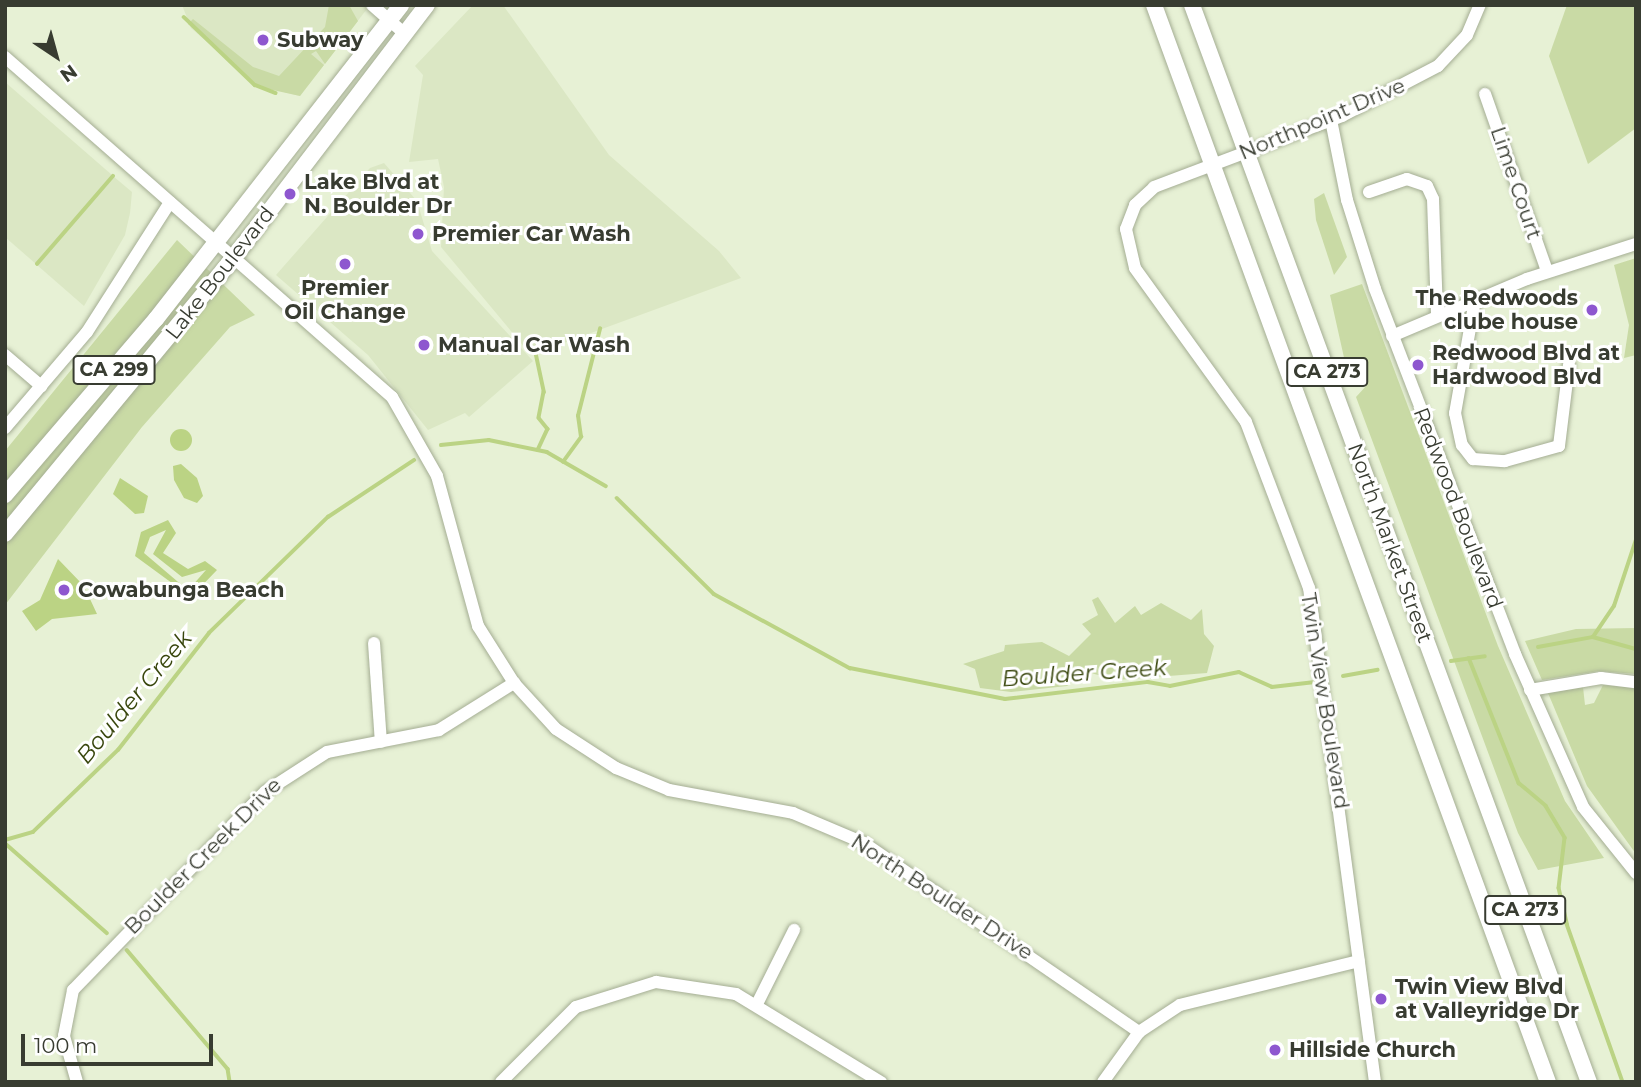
<!DOCTYPE html>
<style>
body{margin:0}
#map{position:relative;width:1641px;height:1087px;overflow:hidden;background:#e7f1d5;font-family:Montserrat,sans-serif}
div>[style]{position:absolute}
.built>*{inset:0;background:#dbe7c4}
.green>*{inset:0;background:#c9daa5}
.water>*{inset:0;background:#bbd384}
.round{border-radius:50%}
.stream>*{height:3.5px;margin:-1.75px;padding:0 1.75px;transform-origin:1.75px;border-radius:1.75px;background:#bbd384}
.roads{filter:drop-shadow(0 0 2px #a4ad93) drop-shadow(0 0 2px #a4ad93)}
.minor>*{height:12px;margin:-6px;padding:0 6px;transform-origin:6px;border-radius:6px;background:#fff}
.major>*{height:16px;margin:-8px;padding:0 8px;transform-origin:8px;border-radius:8px;background:#fff}
.dots>*{width:19px;height:19px;translate:-50% -50%;box-sizing:border-box;border:4px solid #fff;border-radius:50%}
span{translate:-50% -50%;white-space:nowrap;text-align:center;line-height:1.15;-webkit-text-stroke:6px #fff;paint-order:stroke}
.shield-label span{padding:2px 5px;background:#fff;border:2px solid;border-radius:5px;-webkit-text-stroke-width:0}
.shield-label{font-size:19px;color:#383c31;font-weight:700}
.poi-label{font-size:21px;color:#383c31;font-weight:700}
.left{translate:0 -50%;text-align:left}
.right{translate:-100% -50%;text-align:right}
.street-label{font-size:21px;color:#383c31}
.water-label{font-size:23px;color:#38460c;font-style:italic}
.frame{position:absolute;inset:0;border:7px solid #383c31;pointer-events:none}
.north{position:absolute;left:21px;top:21px;width:70px;height:70px;-webkit-text-stroke:5px #fff;paint-order:stroke;rotate:144deg;font-size:19px;font-weight:700;line-height:28px;text-align:center;color:#383c31}
.north::after{content:'';display:block;margin:auto;width:24px;height:32px;background:#383c31;clip-path:polygon(50% 0,100% 100%,50% 72%,0 100%)}
.scale{position:absolute;left:21px;top:1034px;width:192px;height:32px;box-sizing:border-box;border:4px solid #383c31;border-top:0;padding-left:9px;font-size:21px;line-height:24px;white-space:nowrap;color:#383c31;-webkit-text-stroke:5px #fff;paint-order:stroke}
</style>
<div id="map">
<div class="built">
<div style="clip-path:polygon(182px 5px,370px 5px,300px 96px,256px 85px,191px 28px)"></div>
<div style="clip-path:polygon(473px 5px,503px 5px,609px 155px,719px 251px,741px 278px,531px 355px,441px 247px,444px 187px,438px 159px,409px 162px,423px 75px,415px 66px)"></div>
<div style="clip-path:polygon(5px 82px,112px 175px,36px 264px,5px 237px)"></div>
<div style="clip-path:polygon(384px 163px,417px 201px,432px 251px,533px 361px,469px 417px,465px 413px,428px 430px,368px 355px,276px 275px,370px 168px)"></div>
<div style="clip-path:polygon(113px 176px,132px 192px,130px 213px,125px 235px,84px 306px,37px 265px)"></div>
</div>
<div class="green">
<div style="clip-path:polygon(329px 5px,349px 5px,358px 21px,325px 64px,316px 51px,311px 54px,324px 65px,300px 96px,259px 87px,188px 24px,193px 19px,253px 67px,279px 76px,325px 27px)"></div>
<div style="clip-path:polygon(1567px 5px,1636px 5px,1636px 128px,1588px 164px,1549px 56px)"></div>
<div style="clip-path:polygon(1324px 193px,1347px 257px,1334px 275px,1316px 220px,1314px 199px)"></div>
<div style="clip-path:polygon(177px 240px,255px 315px,230px 327px,142px 427px,5px 605px,5px 451px)"></div>
<div style="clip-path:polygon(1636px 258px,1636px 355px,1624px 358px,1629px 325px,1614px 265px)"></div>
<div style="clip-path:polygon(1362px 284px,1498px 646px,1565px 801px,1604px 858px,1538px 870px,1518px 833px,1356px 397px,1367px 385px,1355px 359px,1345px 362px,1330px 295px)"></div>
<div style="clip-path:polygon(1098px 597px,1115px 623px,1135px 606px,1141px 615px,1161px 603px,1191px 620px,1202px 609px,1204px 634px,1214px 646px,1207px 673px,1117px 680px,1087px 672px,1067px 686px,1011px 692px,980px 688px,975px 669px,963px 664px,1004px 651px,1005px 645px,1042px 642px,1069px 656px,1091px 634px,1082px 624px,1098px 615px,1092px 600px)"></div>
<div style="clip-path:polygon(1636px 628px,1636px 674px,1599px 671px,1542px 680px,1525px 641px,1576px 629px)"></div>
<div style="clip-path:polygon(1603px 685px,1636px 688px,1636px 854px,1587px 786px,1548px 693px,1583px 687px,1585px 705px,1594px 703px)"></div>
</div>
<div class="water">
<div class="round" style="left:170px;top:429px;width:22px;height:22px"></div>
<div style="clip-path:polygon(181px 464px,197px 478px,203px 496px,197px 503px,184px 498px,174px 480px,173px 466px)"></div>
<div style="clip-path:polygon(120px 478px,148px 496px,144px 513px,135px 514px,113px 494px)"></div>
<div style="clip-path:polygon(evenodd,168px 520px,176px 533px,163px 553px,188px 569px,205px 561px,217px 570px,191px 597px,135px 556px,141px 532px,168px 520px,166px 530px,153px 554px,182px 577px,206px 570px,191px 587px,184px 587px,144px 553px,150px 537px,166px 530px)"></div>
<div style="clip-path:polygon(58px 559px,84px 586px,97px 614px,52px 619px,36px 631px,22px 611px,40px 600px)"></div>
</div>
<div class="stream">
<div style="left:184px;top:17px;width:98px;rotate:43.8deg"></div>
<div style="left:255px;top:85px;width:22px;rotate:21deg"></div>
<div style="left:37px;top:264px;width:116px;rotate:-49.2deg"></div>
<div style="left:536px;top:353px;width:40px;rotate:78deg"></div>
<div style="left:544px;top:392px;width:26px;rotate:101deg"></div>
<div style="left:539px;top:418px;width:14px;rotate:51deg"></div>
<div style="left:548px;top:429px;width:23px;rotate:115deg"></div>
<div style="left:441px;top:445px;width:48px;rotate:-5.9deg"></div>
<div style="left:489px;top:440px;width:59px;rotate:11.7deg"></div>
<div style="left:547px;top:452px;width:68px;rotate:30deg"></div>
<div style="left:563px;top:462px;width:31px;rotate:-54deg"></div>
<div style="left:581px;top:437px;width:21px;rotate:-98deg"></div>
<div style="left:578px;top:416px;width:90px;rotate:-75.8deg"></div>
<div style="left:617px;top:498px;width:136px;rotate:44.7deg"></div>
<div style="left:714px;top:594px;width:155px;rotate:28.6deg"></div>
<div style="left:850px;top:668px;width:158px;rotate:11.3deg"></div>
<div style="left:1005px;top:699px;width:144px;rotate:-6.8deg"></div>
<div style="left:1148px;top:682px;width:22px;rotate:10deg"></div>
<div style="left:1170px;top:686px;width:70px;rotate:-11.5deg"></div>
<div style="left:1239px;top:672px;width:36px;rotate:24deg"></div>
<div style="left:1272px;top:687px;width:43px;rotate:-6.6deg"></div>
<div style="left:1593px;top:637px;width:37px;rotate:-56deg"></div>
<div style="left:1614px;top:606px;width:70px;rotate:-71.6deg"></div>
<div style="left:1538px;top:647px;width:56px;rotate:-10.3deg"></div>
<div style="left:1593px;top:637px;width:45px;rotate:15.6deg"></div>
<div style="left:1469px;top:658px;width:135px;rotate:68.2deg"></div>
<div style="left:1519px;top:783px;width:35px;rotate:40deg"></div>
<div style="left:1546px;top:806px;width:37px;rotate:59deg"></div>
<div style="left:1565px;top:838px;width:50px;rotate:96.8deg"></div>
<div style="left:1559px;top:888px;width:37px;rotate:77deg"></div>
<div style="left:1567px;top:924px;width:168px;rotate:70.5deg"></div>
<div style="left:1451px;top:661px;width:34px;rotate:-8deg"></div>
<div style="left:1343px;top:676px;width:35px;rotate:-10deg"></div>
<div style="left:5px;top:840px;width:29px;rotate:-16deg"></div>
<div style="left:33px;top:832px;width:118px;rotate:-44deg"></div>
<div style="left:118px;top:750px;width:148px;rotate:-52.1deg"></div>
<div style="left:209px;top:633px;width:166px;rotate:-44.3deg"></div>
<div style="left:328px;top:517px;width:103px;rotate:-33.5deg"></div>
<div style="left:5px;top:843px;width:136px;rotate:41.4deg"></div>
<div style="left:127px;top:950px;width:156px;rotate:49.7deg"></div>
<div style="left:228px;top:1069px;width:13px;rotate:81deg"></div>
</div>
<div class="roads">
<div class="minor">
<div style="left:372px;top:5px;width:44px;rotate:41.3deg"></div>
<div style="left:5px;top:57px;width:515px;rotate:41.3deg"></div>
<div style="left:392px;top:397px;width:91px;rotate:60.3deg"></div>
<div style="left:437px;top:476px;width:156px;rotate:74.7deg"></div>
<div style="left:478px;top:626px;width:67px;rotate:57.7deg"></div>
<div style="left:514px;top:683px;width:62px;rotate:47.6deg"></div>
<div style="left:556px;top:729px;width:72px;rotate:33deg"></div>
<div style="left:616px;top:768px;width:57px;rotate:22.5deg"></div>
<div style="left:669px;top:790px;width:126px;rotate:10.5deg"></div>
<div style="left:793px;top:813px;width:77px;rotate:22.9deg"></div>
<div style="left:864px;top:843px;width:334px;rotate:34.5deg"></div>
<div style="left:1485px;top:94px;width:188px;rotate:70.7deg"></div>
<div style="left:1331px;top:120px;width:82px;rotate:78.7deg"></div>
<div style="left:1347px;top:200px;width:93px;rotate:72.5deg"></div>
<div style="left:1375px;top:289px;width:391px;rotate:69deg"></div>
<div style="left:1515px;top:654px;width:167px;rotate:66deg"></div>
<div style="left:1583px;top:807px;width:85px;rotate:51.2deg"></div>
<div style="left:1369px;top:192px;width:40px;rotate:-18.9deg"></div>
<div style="left:1407px;top:179px;width:21px;rotate:19deg"></div>
<div style="left:1427px;top:186px;width:14px;rotate:65deg"></div>
<div style="left:1433px;top:199px;width:117px;rotate:88deg"></div>
<div style="left:1475px;top:300px;width:115px;rotate:100deg"></div>
<div style="left:1455px;top:413px;width:33px;rotate:78deg"></div>
<div style="left:1462px;top:445px;width:18px;rotate:52deg"></div>
<div style="left:1473px;top:459px;width:32px;rotate:4deg"></div>
<div style="left:1505px;top:461px;width:56px;rotate:-15.5deg"></div>
<div style="left:1559px;top:446px;width:82px;rotate:-83deg"></div>
<div style="left:1392px;top:336px;width:147px;rotate:-22.9deg"></div>
<div style="left:1527px;top:279px;width:114px;rotate:-17.8deg"></div>
<div style="left:5px;top:355px;width:48px;rotate:40.7deg"></div>
<div style="left:5px;top:428px;width:126px;rotate:-49.5deg"></div>
<div style="left:87px;top:332px;width:154px;rotate:-57.4deg"></div>
<div style="left:374px;top:643px;width:99px;rotate:86deg"></div>
<div style="left:1530px;top:690px;width:72px;rotate:-9.6deg"></div>
<div style="left:1601px;top:678px;width:35px;rotate:7deg"></div>
<div style="left:757px;top:1004px;width:83px;rotate:-63.4deg"></div>
<div style="left:77px;top:1082px;width:48px;rotate:-105.8deg"></div>
<div style="left:64px;top:1036px;width:47px;rotate:-78.9deg"></div>
<div style="left:73px;top:990px;width:276px;rotate:-45.9deg"></div>
<div style="left:265px;top:792px;width:74px;rotate:-32.8deg"></div>
<div style="left:327px;top:752px;width:114px;rotate:-11.1deg"></div>
<div style="left:439px;top:730px;width:89px;rotate:-32.1deg"></div>
<div style="left:501px;top:1082px;width:106px;rotate:-45deg"></div>
<div style="left:576px;top:1007px;width:84px;rotate:-17.4deg"></div>
<div style="left:656px;top:982px;width:81px;rotate:8.5deg"></div>
<div style="left:736px;top:994px;width:170px;rotate:31.3deg"></div>
<div style="left:1103px;top:1082px;width:62px;rotate:-54.2deg"></div>
<div style="left:1139px;top:1032px;width:49px;rotate:-33.4deg"></div>
<div style="left:1180px;top:1005px;width:184px;rotate:-13.8deg"></div>
<div style="left:1375px;top:1082px;width:498px;rotate:-97.6deg"></div>
<div style="left:1309px;top:588px;width:178px;rotate:-110.8deg"></div>
<div style="left:1246px;top:422px;width:190px;rotate:-125.8deg"></div>
<div style="left:1135px;top:268px;width:40px;rotate:-103deg"></div>
<div style="left:1126px;top:229px;width:26px;rotate:-69deg"></div>
<div style="left:1135px;top:205px;width:26px;rotate:-43deg"></div>
<div style="left:1154px;top:187px;width:201px;rotate:-20.7deg"></div>
<div style="left:1342px;top:116px;width:108px;rotate:-27.5deg"></div>
<div style="left:1438px;top:66px;width:42px;rotate:-46.9deg"></div>
<div style="left:1467px;top:35px;width:33px;rotate:-67deg"></div>
</div>
<div class="major">
<div style="left:1154px;top:5px;width:1147px;rotate:69.91deg"></div>
<div style="left:1192px;top:5px;width:1148px;rotate:69.77deg"></div>
<div style="left:5px;top:495px;width:232px;rotate:-49.4deg"></div>
<div style="left:156px;top:319px;width:398px;rotate:-52deg"></div>
<div style="left:5px;top:534px;width:361px;rotate:-50.4deg"></div>
<div style="left:235px;top:256px;width:316px;rotate:-52.6deg"></div>
</div>
</div>
<div class="dots">
<div style="left:263px;top:40px;background:#8e57cf"></div>
<div style="left:290px;top:194px;background:#8e57cf"></div>
<div style="left:418px;top:234px;background:#8e57cf"></div>
<div style="left:345px;top:264px;background:#8e57cf"></div>
<div style="left:1592px;top:310px;background:#8e57cf"></div>
<div style="left:424px;top:345px;background:#8e57cf"></div>
<div style="left:1418px;top:365px;background:#8e57cf"></div>
<div style="left:64px;top:590px;background:#8e57cf"></div>
<div style="left:1381px;top:999px;background:#8e57cf"></div>
<div style="left:1275px;top:1050px;background:#8e57cf"></div>
</div>
<div class="shield-label">
<span style="left:114px;top:370px">CA 299</span>
<span style="left:1327px;top:372px">CA 273</span>
<span style="left:1525px;top:910px">CA 273</span>
</div>
<div class="poi-label">
<span class="left" style="left:277px;top:40px">Subway</span>
<span class="left" style="left:304px;top:194px">Lake Blvd at<br>N. Boulder Dr</span>
<span class="left" style="left:432px;top:234px">Premier Car Wash</span>
<span style="left:345px;top:300px">Premier<br>Oil Change</span>
<span class="right" style="left:1578px;top:310px">The Redwoods<br>clube house</span>
<span class="left" style="left:438px;top:345px">Manual Car Wash</span>
<span class="left" style="left:1432px;top:365px">Redwood Blvd at<br>Hardwood Blvd</span>
<span class="left" style="left:78px;top:590px">Cowabunga Beach</span>
<span class="left" style="left:1395px;top:999px">Twin View Blvd<br>at Valleyridge Dr</span>
<span class="left" style="left:1289px;top:1050px">Hillside Church</span>
</div>
<div class="street-label">
<span style="left:1322px;top:119px;rotate:-23deg">Northpoint Drive</span>
<span style="left:1516px;top:183px;rotate:71deg">Lime Court</span>
<span style="left:220px;top:273px;rotate:-52deg">Lake Boulevard</span>
<span style="left:1458px;top:508px;rotate:69deg">Redwood Boulevard</span>
<span style="left:1390px;top:543px;rotate:70deg">North Market Street</span>
<span style="left:1325px;top:701px;rotate:81deg">Twin View Boulevard</span>
<span style="left:203px;top:856px;rotate:-45deg">Boulder Creek Drive</span>
<span style="left:942px;top:897px;rotate:33deg">North Boulder Drive</span>
</div>
<div class="water-label">
<span style="left:1084px;top:673px;rotate:-4deg">Boulder Creek</span>
<span style="left:134px;top:697px;rotate:-50deg">Boulder Creek</span>
</div>
<div class="frame"></div>
<div class="north">N</div>
<div class="scale">100 m</div>
</div>
